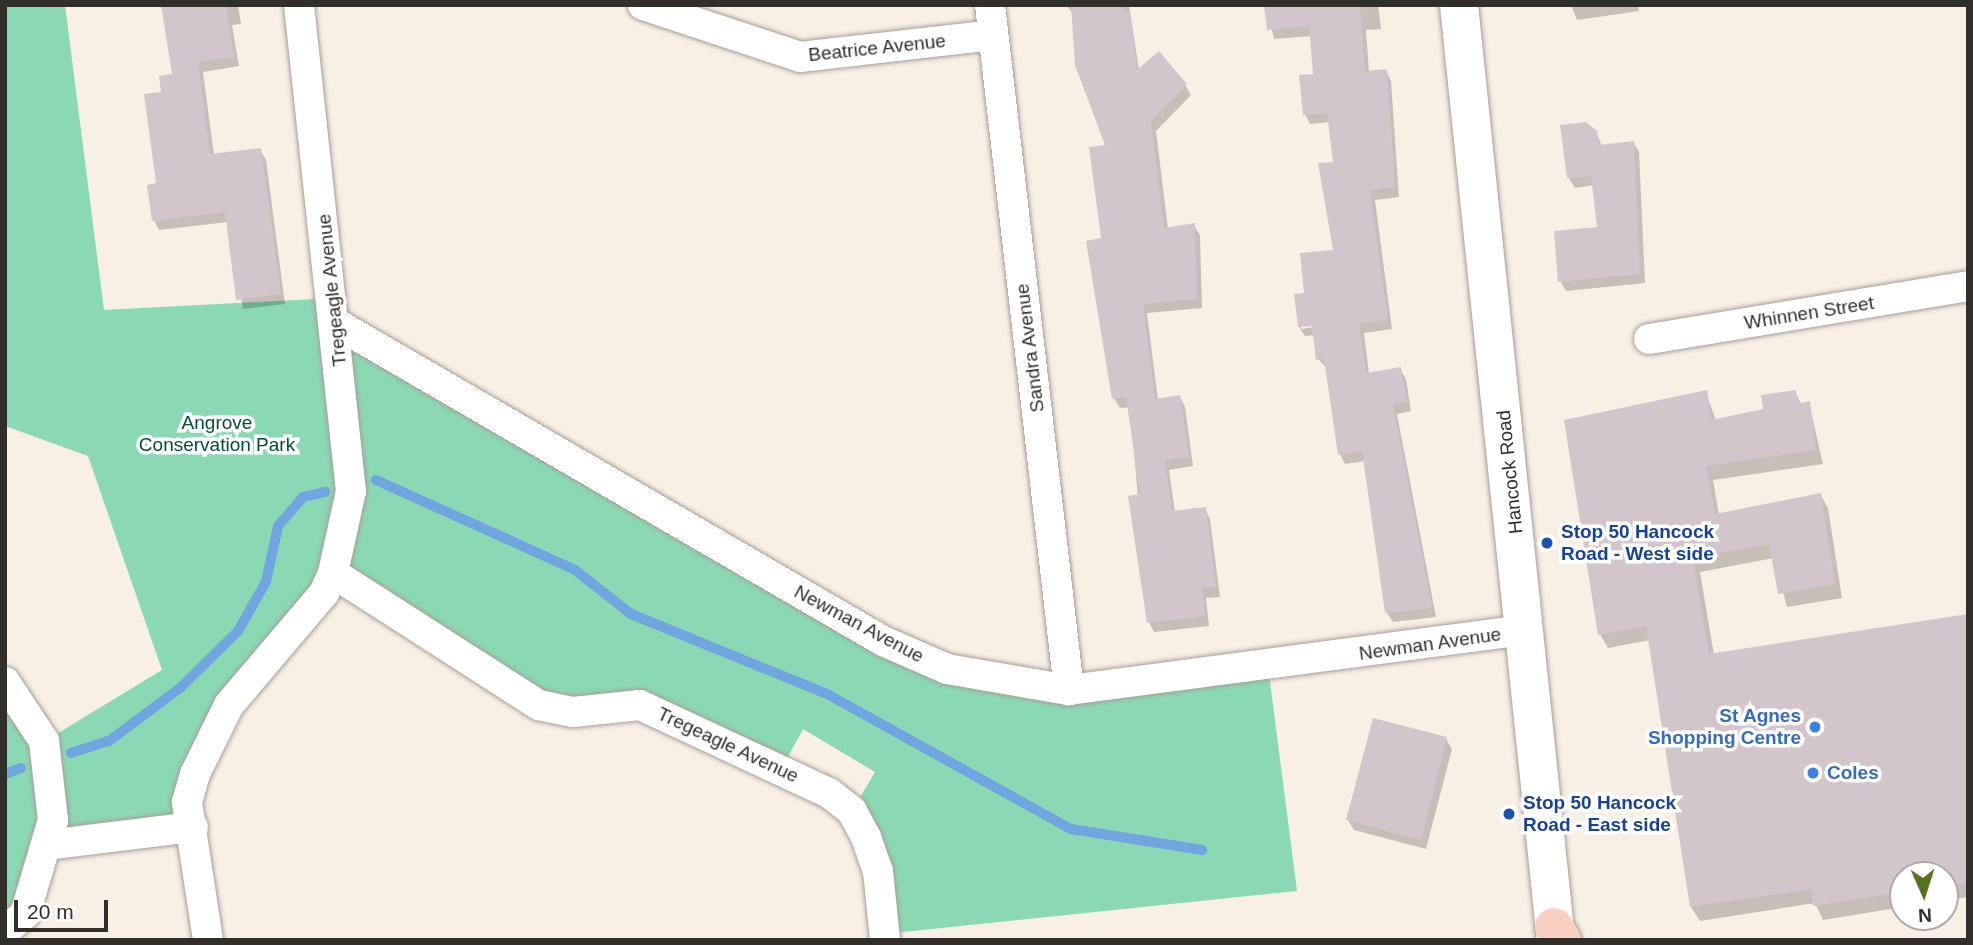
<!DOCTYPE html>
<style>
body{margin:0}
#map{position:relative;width:1973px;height:945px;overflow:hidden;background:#f8efe5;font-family:Helvetica,sans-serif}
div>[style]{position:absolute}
.green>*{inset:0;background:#8bd9b4}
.shadow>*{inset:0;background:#0003}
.stream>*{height:10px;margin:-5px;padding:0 5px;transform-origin:5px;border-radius:5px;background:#70a5e0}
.building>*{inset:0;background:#d2c6cc}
.roads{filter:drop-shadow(0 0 2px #a79f96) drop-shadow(0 0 2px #a79f96)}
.street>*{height:30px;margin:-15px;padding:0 15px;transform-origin:15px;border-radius:15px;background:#fff}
.secondary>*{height:38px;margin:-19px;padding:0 19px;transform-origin:19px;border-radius:19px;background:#fff}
.primary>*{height:38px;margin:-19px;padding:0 19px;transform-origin:19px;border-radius:19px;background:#f9d0c2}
.dots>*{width:19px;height:19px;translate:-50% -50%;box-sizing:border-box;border:4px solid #fff;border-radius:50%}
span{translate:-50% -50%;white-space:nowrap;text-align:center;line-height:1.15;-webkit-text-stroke:7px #fff;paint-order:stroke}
.street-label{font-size:19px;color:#322f2b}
.park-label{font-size:19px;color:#024e35}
.transit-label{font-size:19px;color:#164399;font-weight:700}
.left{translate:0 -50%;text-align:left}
.shop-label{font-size:19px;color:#366cbe;font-weight:700}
.right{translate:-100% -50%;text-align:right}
.frame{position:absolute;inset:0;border:7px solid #322f2b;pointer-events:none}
.north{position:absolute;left:1889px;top:861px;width:70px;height:70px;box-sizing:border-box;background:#fff;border:2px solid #adacaa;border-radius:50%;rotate:177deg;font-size:19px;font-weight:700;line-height:28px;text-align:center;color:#322f2b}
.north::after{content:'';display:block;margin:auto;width:24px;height:32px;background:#597021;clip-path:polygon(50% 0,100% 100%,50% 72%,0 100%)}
.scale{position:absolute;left:14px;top:900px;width:94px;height:32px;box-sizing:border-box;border:4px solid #322f2b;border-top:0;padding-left:9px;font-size:21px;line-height:24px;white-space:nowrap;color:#322f2b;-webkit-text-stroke:5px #fff;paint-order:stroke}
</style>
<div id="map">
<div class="green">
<div style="clip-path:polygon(5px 5px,65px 5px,104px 310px,334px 298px,337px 324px,883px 641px,1029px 685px,1268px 666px,1297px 891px,884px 934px,852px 811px,875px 772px,803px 729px,781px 770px,667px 714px,573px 712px,333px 573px,229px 705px,193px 827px,46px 845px,5px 931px,5px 682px,45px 741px,162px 670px,88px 456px,5px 426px)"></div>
</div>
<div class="shadow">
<div style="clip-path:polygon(163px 5px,238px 5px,241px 24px,232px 25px,239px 66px,203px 72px,214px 155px,260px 150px,266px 160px,285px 304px,243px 309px,228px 222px,159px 230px,154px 220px,163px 93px,174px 76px)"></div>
<div style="clip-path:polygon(1065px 5px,1129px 5px,1139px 70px,1185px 85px,1191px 95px,1156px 131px,1168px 229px,1194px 225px,1200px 235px,1202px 308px,1147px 313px,1158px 400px,1180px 397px,1185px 407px,1193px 466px,1169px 470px,1175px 512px,1205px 509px,1210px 519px,1220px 597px,1206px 598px,1209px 626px,1154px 632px,1149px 622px,1130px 407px,1120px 408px,1114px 398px,1107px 147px,1074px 14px)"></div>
<div style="clip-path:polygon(evenodd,1266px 5px,1378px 5px,1381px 29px,1366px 30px,1369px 72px,1386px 71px,1391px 81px,1399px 197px,1375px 200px,1392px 329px,1364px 333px,1369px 374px,1400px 369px,1406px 379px,1411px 411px,1397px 414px,1436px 617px,1393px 622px,1387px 613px,1365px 461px,1345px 464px,1340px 454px,1327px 368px,1318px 359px,1315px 335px,1305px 336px,1299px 327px,1306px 294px,1335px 252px,1335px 163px,1330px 122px,1310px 124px,1305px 114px,1315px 76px,1312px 36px,1274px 39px,1266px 5px,1301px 325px,1321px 326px,1301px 329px,1301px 325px)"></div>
<div style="clip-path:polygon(1571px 5px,1638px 5px,1639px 11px,1577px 20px)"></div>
<div style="clip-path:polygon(1596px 132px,1602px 146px,1633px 142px,1639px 152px,1645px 283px,1566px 291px,1560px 281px,1599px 228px,1594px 185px,1575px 188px,1569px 178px)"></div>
<div style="clip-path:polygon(1706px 392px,1716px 421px,1765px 410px,1795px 392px,1802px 405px,1809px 403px,1823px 464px,1713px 480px,1719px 515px,1820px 494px,1828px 508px,1842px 598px,1787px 607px,1774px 558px,1700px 572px,1714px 655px,1968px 616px,1968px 897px,1945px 901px,1945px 875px,1903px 875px,1903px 907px,1823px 920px,1815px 903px,1700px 921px,1691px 907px,1650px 640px,1608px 648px,1600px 634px)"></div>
<div style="clip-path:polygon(1446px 739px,1452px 749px,1426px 849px,1354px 830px,1348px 820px)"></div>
</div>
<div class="stream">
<div style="left:376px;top:480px;width:218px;rotate:24.3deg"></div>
<div style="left:575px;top:570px;width:71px;rotate:38.2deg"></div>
<div style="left:631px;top:614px;width:214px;rotate:22.2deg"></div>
<div style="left:829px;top:695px;width:277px;rotate:29deg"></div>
<div style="left:1071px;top:829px;width:133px;rotate:9.1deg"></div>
<div style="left:71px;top:753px;width:40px;rotate:-18deg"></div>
<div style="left:109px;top:741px;width:89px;rotate:-36.7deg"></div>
<div style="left:180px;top:688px;width:81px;rotate:-44.5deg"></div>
<div style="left:238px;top:631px;width:56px;rotate:-60.3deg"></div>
<div style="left:266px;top:582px;width:57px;rotate:-77.9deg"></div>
<div style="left:278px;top:526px;width:38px;rotate:-49deg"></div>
<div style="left:303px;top:497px;width:23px;rotate:-13deg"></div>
<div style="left:5px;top:774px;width:17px;rotate:-21deg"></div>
</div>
<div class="building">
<div style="clip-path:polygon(161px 5px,226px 5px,234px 57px,198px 62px,210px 154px,261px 148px,281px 294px,236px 300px,225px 212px,152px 221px,147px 185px,156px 183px,144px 94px,161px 92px,159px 76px,172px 74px)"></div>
<div style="clip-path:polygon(1071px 5px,1121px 5px,1130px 15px,1137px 70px,1159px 51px,1187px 84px,1151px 121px,1164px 228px,1195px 223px,1197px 299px,1143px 304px,1155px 399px,1180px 395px,1189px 457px,1165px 460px,1172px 511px,1206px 507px,1216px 587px,1202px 588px,1205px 616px,1147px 623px,1128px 496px,1140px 494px,1126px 397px,1112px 399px,1086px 241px,1101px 238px,1089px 147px,1105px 145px,1075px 65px)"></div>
<div style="clip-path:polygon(1264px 5px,1360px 5px,1365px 71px,1387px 69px,1395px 187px,1370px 190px,1388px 320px,1359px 323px,1366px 373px,1401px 367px,1407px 402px,1393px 404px,1432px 608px,1385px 613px,1362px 451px,1338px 455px,1324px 359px,1316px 360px,1312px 326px,1298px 327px,1294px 294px,1304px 293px,1300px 253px,1333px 250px,1318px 163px,1333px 162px,1327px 113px,1303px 115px,1299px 75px,1313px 74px,1309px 26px,1267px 30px)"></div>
<div style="clip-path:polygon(1586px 122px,1597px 131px,1599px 145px,1634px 141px,1640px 274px,1558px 282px,1554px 231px,1597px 227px,1591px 176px,1567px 178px,1560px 125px)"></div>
<div style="clip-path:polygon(1707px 390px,1711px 420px,1763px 409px,1761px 395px,1796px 390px,1798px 404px,1810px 401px,1816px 450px,1706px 466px,1715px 514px,1821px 493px,1835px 584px,1778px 594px,1769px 544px,1693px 558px,1709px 654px,1968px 614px,1968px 882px,1945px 886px,1945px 875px,1903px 875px,1903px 892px,1813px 906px,1811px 889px,1690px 907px,1646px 626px,1598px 635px,1564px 420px)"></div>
<div style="clip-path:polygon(1373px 718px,1447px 737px,1421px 840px,1346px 820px)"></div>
</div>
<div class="roads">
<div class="street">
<div style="left:299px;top:5px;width:489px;rotate:83.9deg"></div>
<div style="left:351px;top:491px;width:84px;rotate:102.4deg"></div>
<div style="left:643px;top:5px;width:165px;rotate:18.3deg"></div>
<div style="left:800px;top:57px;width:194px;rotate:-6.5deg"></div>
<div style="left:990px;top:5px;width:690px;rotate:83.42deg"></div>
<div style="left:337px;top:324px;width:631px;rotate:30.14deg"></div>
<div style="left:883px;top:641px;width:70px;rotate:23.6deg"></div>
<div style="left:947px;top:669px;width:124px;rotate:9.8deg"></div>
<div style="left:1069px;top:690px;width:462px;rotate:-7.5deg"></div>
<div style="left:1649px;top:339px;width:323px;rotate:-9.4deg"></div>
<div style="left:5px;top:682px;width:71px;rotate:56.5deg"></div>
<div style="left:44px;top:741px;width:80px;rotate:83.5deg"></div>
<div style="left:53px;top:820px;width:98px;rotate:106.6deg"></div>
<div style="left:25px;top:914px;width:26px;rotate:140deg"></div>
<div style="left:46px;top:845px;width:148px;rotate:-7deg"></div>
<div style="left:208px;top:940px;width:140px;rotate:-98.7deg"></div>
<div style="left:187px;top:802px;width:29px;rotate:-74deg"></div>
<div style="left:195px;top:774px;width:77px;rotate:-63.8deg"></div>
<div style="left:229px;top:705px;width:147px;rotate:-49.7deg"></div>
<div style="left:324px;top:593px;width:22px;rotate:-66deg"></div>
<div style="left:333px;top:573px;width:245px;rotate:32.7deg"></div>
<div style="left:539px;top:705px;width:35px;rotate:12deg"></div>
<div style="left:573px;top:712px;width:67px;rotate:-6deg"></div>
<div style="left:640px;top:705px;width:208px;rotate:25deg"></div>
<div style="left:829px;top:793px;width:29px;rotate:38deg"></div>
<div style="left:852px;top:811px;width:30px;rotate:62deg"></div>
<div style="left:866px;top:837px;width:36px;rotate:71deg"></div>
<div style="left:878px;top:871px;width:69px;rotate:84.2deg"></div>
</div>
<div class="secondary">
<div style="left:1459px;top:5px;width:940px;rotate:84.08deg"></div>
</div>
<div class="primary">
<div style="left:1554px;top:927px;width:15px;rotate:58deg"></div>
</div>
</div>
<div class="dots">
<div style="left:1547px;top:543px;background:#1a4fb4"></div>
<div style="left:1815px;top:727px;background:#3f7fe0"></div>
<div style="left:1813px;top:773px;background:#3f7fe0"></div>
<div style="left:1509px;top:814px;background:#1a4fb4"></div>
</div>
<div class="street-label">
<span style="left:877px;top:48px;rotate:-6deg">Beatrice Avenue</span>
<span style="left:332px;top:290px;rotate:-96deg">Tregeagle Avenue</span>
<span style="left:1809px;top:313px;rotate:-9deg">Whinnen Street</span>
<span style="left:1030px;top:348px;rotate:-97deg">Sandra Avenue</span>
<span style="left:1510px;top:472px;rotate:-96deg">Hancock Road</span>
<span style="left:859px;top:624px;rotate:28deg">Newman Avenue</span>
<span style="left:1430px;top:644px;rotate:-8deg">Newman Avenue</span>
<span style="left:728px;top:745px;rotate:25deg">Tregeagle Avenue</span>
</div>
<div class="park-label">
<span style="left:217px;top:434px">Angrove<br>Conservation Park</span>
</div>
<div class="transit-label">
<span class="left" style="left:1561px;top:543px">Stop 50 Hancock<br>Road - West side</span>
<span class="left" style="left:1523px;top:814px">Stop 50 Hancock<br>Road - East side</span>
</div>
<div class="shop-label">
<span class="right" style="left:1801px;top:727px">St Agnes<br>Shopping Centre</span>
<span class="left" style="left:1827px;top:773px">Coles</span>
</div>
<div class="frame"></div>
<div class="north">N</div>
<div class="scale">20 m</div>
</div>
